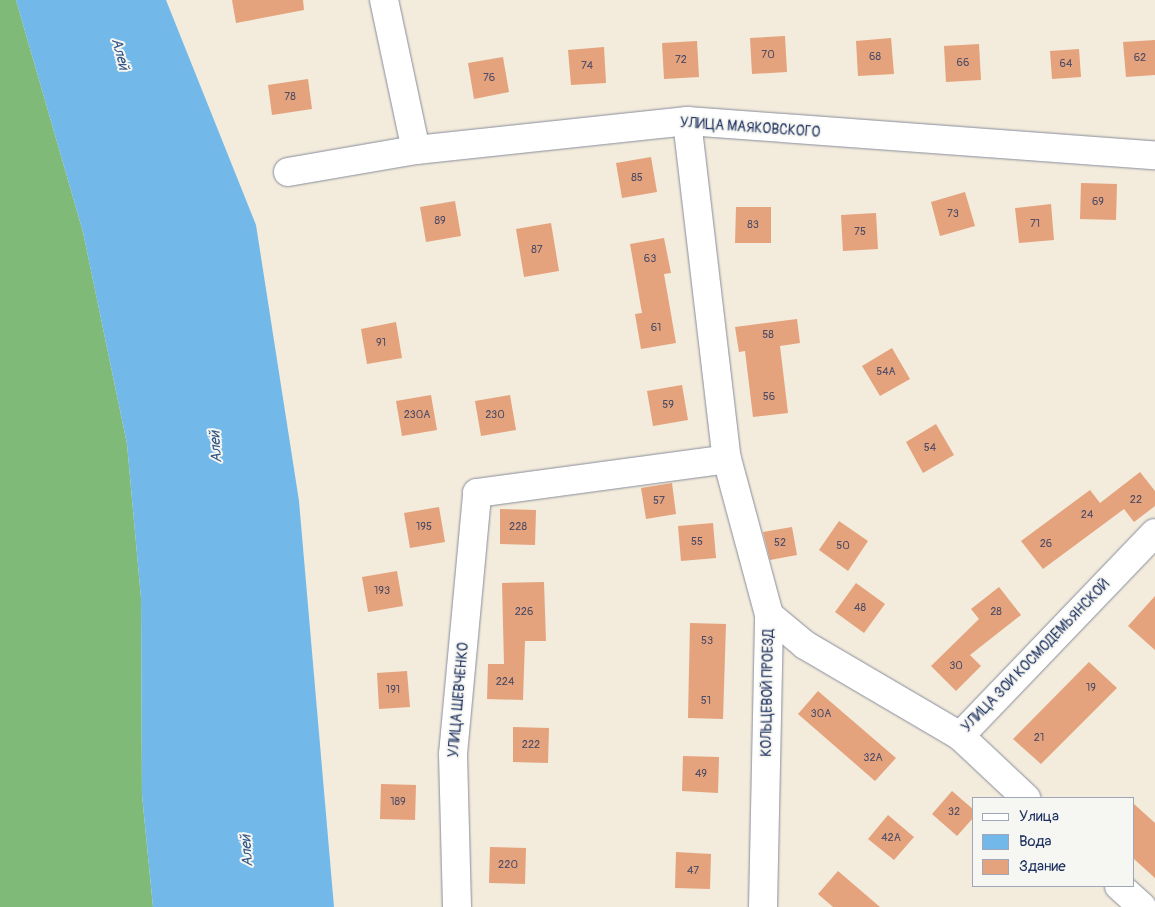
<!DOCTYPE html>
<meta charset="utf-8">
<style>
body{margin:0}
#map{position:relative;width:1155px;height:907px;overflow:hidden;background:#f3ebdb;font-family:Pangolin,sans-serif}
div>[style]{position:absolute}
.forest>*{inset:0;background:#80ba78}
.water>*{inset:0;background:#72b9ea}
.building>*{inset:0;background:#e4a37d}
.roads{filter:drop-shadow(0 0 1px #878d9c) drop-shadow(0 0 1px #878d9c)}
.minor>*{height:28px;margin:-14px;padding:0 14px;transform-origin:14px;border-radius:14px;background:#fff}
span{translate:-50% -50%;white-space:nowrap;text-align:center;line-height:1.15;-webkit-text-stroke:4px #f6f6f2;paint-order:stroke}
.number-label{font-size:11px;color:#4d4c66}
.number-label span{-webkit-text-stroke-width:0}
.street-label{font-size:14px;color:#1b2f5e}
.water-label{font-size:15px;color:#355888;font-style:italic}
.legend{position:absolute;left:972px;top:797px;width:162px;height:90px;box-sizing:border-box;background:#f6f6f2;border:1px solid #9ea6b7;margin:0;padding:6px 9px;list-style:none;font-size:15px;color:#1b2f5e}
.legend li{display:flex;align-items:center;gap:10px;height:25px}
.legend b{width:25px;border:1px solid #9ea6b7}
</style>
<div id="map">
<div class="forest">
<div style="clip-path:polygon(0 0,16px 0,83px 232px,127px 444px,141px 598px,142px 795px,153px 907px,0 907px)"></div>
</div>
<div class="water">
<div style="clip-path:polygon(16px 0,166px 0,256px 225px,299px 501px,334px 907px,153px 907px,142px 795px,141px 598px,127px 444px,83px 232px)"></div>
</div>
<div class="building">
<div style="clip-path:polygon(232px 0,303px 0,304px 10px,236px 23px)"></div>
<div style="clip-path:polygon(785px 36px,787px 72px,752px 74px,750px 38px)"></div>
<div style="clip-path:polygon(891px 38px,894px 74px,858px 76px,856px 41px)"></div>
<div style="clip-path:polygon(1155px 40px,1155px 75px,1126px 77px,1123px 42px)"></div>
<div style="clip-path:polygon(697px 41px,699px 77px,664px 79px,662px 43px)"></div>
<div style="clip-path:polygon(979px 44px,981px 80px,946px 82px,944px 46px)"></div>
<div style="clip-path:polygon(604px 47px,606px 83px,571px 85px,568px 50px)"></div>
<div style="clip-path:polygon(1079px 49px,1081px 77px,1052px 79px,1050px 51px)"></div>
<div style="clip-path:polygon(503px 57px,509px 92px,474px 99px,468px 63px)"></div>
<div style="clip-path:polygon(308px 79px,312px 109px,272px 115px,268px 85px)"></div>
<div style="clip-path:polygon(651px 157px,657px 192px,622px 198px,616px 163px)"></div>
<div style="clip-path:polygon(1081px 183px,1117px 184px,1116px 220px,1080px 219px)"></div>
<div style="clip-path:polygon(965px 192px,975px 226px,940px 236px,931px 202px)"></div>
<div style="clip-path:polygon(455px 201px,461px 236px,426px 242px,420px 207px)"></div>
<div style="clip-path:polygon(1051px 204px,1054px 240px,1019px 243px,1015px 208px)"></div>
<div style="clip-path:polygon(736px 207px,771px 207px,771px 243px,735px 243px)"></div>
<div style="clip-path:polygon(876px 213px,878px 249px,843px 251px,841px 215px)"></div>
<div style="clip-path:polygon(551px 223px,559px 271px,524px 277px,516px 229px)"></div>
<div style="clip-path:polygon(664px 238px,671px 273px,664px 274px,676px 343px,641px 349px,635px 314px,642px 313px,630px 244px)"></div>
<div style="clip-path:polygon(797px 319px,800px 343px,780px 346px,788px 413px,753px 417px,745px 351px,739px 352px,735px 327px)"></div>
<div style="clip-path:polygon(396px 322px,402px 358px,367px 364px,361px 329px)"></div>
<div style="clip-path:polygon(892px 348px,910px 379px,880px 396px,862px 366px)"></div>
<div style="clip-path:polygon(682px 385px,688px 420px,653px 426px,647px 391px)"></div>
<div style="clip-path:polygon(431px 395px,437px 430px,402px 436px,396px 401px)"></div>
<div style="clip-path:polygon(510px 395px,516px 430px,481px 436px,475px 401px)"></div>
<div style="clip-path:polygon(936px 424px,954px 455px,923px 473px,906px 442px)"></div>
<div style="clip-path:polygon(1140px 472px,1155px 491px,1155px 506px,1134px 522px,1124px 509px,1043px 569px,1021px 541px,1090px 490px,1100px 503px)"></div>
<div style="clip-path:polygon(672px 483px,676px 514px,646px 519px,641px 488px)"></div>
<div style="clip-path:polygon(439px 507px,445px 542px,410px 548px,404px 513px)"></div>
<div style="clip-path:polygon(500px 509px,536px 510px,535px 545px,500px 544px)"></div>
<div style="clip-path:polygon(839px 521px,868px 541px,848px 571px,819px 550px)"></div>
<div style="clip-path:polygon(713px 523px,716px 558px,681px 561px,678px 526px)"></div>
<div style="clip-path:polygon(792px 527px,797px 555px,770px 560px,763px 532px)"></div>
<div style="clip-path:polygon(397px 571px,403px 606px,368px 612px,362px 577px)"></div>
<div style="clip-path:polygon(544px 582px,546px 641px,525px 641px,523px 700px,487px 699px,488px 664px,504px 664px,502px 583px)"></div>
<div style="clip-path:polygon(856px 583px,885px 604px,864px 633px,835px 612px)"></div>
<div style="clip-path:polygon(999px 587px,1021px 615px,970px 655px,981px 666px,956px 691px,931px 666px,979px 619px,971px 609px)"></div>
<div style="clip-path:polygon(1155px 596px,1155px 650px,1128px 626px)"></div>
<div style="clip-path:polygon(690px 623px,726px 624px,723px 719px,688px 718px)"></div>
<div style="clip-path:polygon(1089px 662px,1117px 688px,1041px 764px,1013px 739px)"></div>
<div style="clip-path:polygon(407px 671px,410px 707px,379px 709px,377px 673px)"></div>
<div style="clip-path:polygon(818px 691px,896px 758px,875px 781px,798px 714px)"></div>
<div style="clip-path:polygon(513px 727px,549px 728px,548px 763px,513px 762px)"></div>
<div style="clip-path:polygon(683px 756px,719px 757px,718px 793px,682px 791px)"></div>
<div style="clip-path:polygon(381px 784px,416px 785px,415px 820px,380px 819px)"></div>
<div style="clip-path:polygon(952px 791px,974px 810px,974px 817px,957px 836px,932px 814px)"></div>
<div style="clip-path:polygon(1134px 804px,1155px 823px,1155px 878px,1134px 859px)"></div>
<div style="clip-path:polygon(888px 815px,914px 837px,894px 860px,868px 839px)"></div>
<div style="clip-path:polygon(490px 847px,526px 848px,525px 884px,489px 883px)"></div>
<div style="clip-path:polygon(676px 852px,711px 854px,710px 889px,675px 888px)"></div>
<div style="clip-path:polygon(838px 871px,880px 907px,833px 907px,818px 894px)"></div>
</div>
<div class="roads">
<div class="minor">
<div style="left:384px;top:0;width:153px;rotate:78deg"></div>
<div style="left:687px;top:121px;width:340px;rotate:83.3deg"></div>
<div style="left:288px;top:172px;width:130px;rotate:-9.8deg"></div>
<div style="left:416px;top:150px;width:273px;rotate:-6.1deg"></div>
<div style="left:687px;top:121px;width:469px;rotate:4.2deg"></div>
<div style="left:960px;top:736px;width:281px;rotate:-46.2deg"></div>
<div style="left:1119px;top:886px;width:31px;rotate:42deg"></div>
<div style="left:457px;top:907px;width:153px;rotate:-91.5deg"></div>
<div style="left:453px;top:754px;width:262px;rotate:-84.7deg"></div>
<div style="left:477px;top:493px;width:252px;rotate:-7.7deg"></div>
<div style="left:727px;top:459px;width:162px;rotate:74.9deg"></div>
<div style="left:769px;top:615px;width:47px;rotate:39.8deg"></div>
<div style="left:805px;top:645px;width:180px;rotate:30.4deg"></div>
<div style="left:960px;top:736px;width:91px;rotate:43.2deg"></div>
<div style="left:763px;top:907px;width:292px;rotate:-88.8deg"></div>
</div>
</div>
<div class="number-label">
<span style="left:768px;top:55px">70</span>
<span style="left:875px;top:57px">68</span>
<span style="left:1140px;top:58px">62</span>
<span style="left:681px;top:60px">72</span>
<span style="left:963px;top:63px">66</span>
<span style="left:1066px;top:64px">64</span>
<span style="left:587px;top:66px">74</span>
<span style="left:489px;top:78px">76</span>
<span style="left:290px;top:97px">78</span>
<span style="left:637px;top:178px">85</span>
<span style="left:1098px;top:202px">69</span>
<span style="left:953px;top:214px">73</span>
<span style="left:440px;top:221px">89</span>
<span style="left:1035px;top:224px">71</span>
<span style="left:753px;top:225px">83</span>
<span style="left:860px;top:232px">75</span>
<span style="left:537px;top:250px">87</span>
<span style="left:650px;top:259px">63</span>
<span style="left:656px;top:328px">61</span>
<span style="left:768px;top:335px">58</span>
<span style="left:381px;top:343px">91</span>
<span style="left:886px;top:372px">54А</span>
<span style="left:769px;top:397px">56</span>
<span style="left:668px;top:405px">59</span>
<span style="left:417px;top:415px">230А</span>
<span style="left:495px;top:415px">230</span>
<span style="left:930px;top:448px">54</span>
<span style="left:1136px;top:500px">22</span>
<span style="left:659px;top:501px">57</span>
<span style="left:1087px;top:515px">24</span>
<span style="left:424px;top:527px">195</span>
<span style="left:518px;top:527px">228</span>
<span style="left:697px;top:542px">55</span>
<span style="left:780px;top:543px">52</span>
<span style="left:1046px;top:544px">26</span>
<span style="left:843px;top:546px">50</span>
<span style="left:382px;top:591px">193</span>
<span style="left:860px;top:608px">48</span>
<span style="left:524px;top:612px">226</span>
<span style="left:996px;top:612px">28</span>
<span style="left:707px;top:641px">53</span>
<span style="left:956px;top:666px">30</span>
<span style="left:505px;top:682px">224</span>
<span style="left:1091px;top:688px">19</span>
<span style="left:393px;top:690px">191</span>
<span style="left:706px;top:701px">51</span>
<span style="left:821px;top:714px">30А</span>
<span style="left:1039px;top:738px">21</span>
<span style="left:531px;top:745px">222</span>
<span style="left:873px;top:758px">32А</span>
<span style="left:701px;top:774px">49</span>
<span style="left:398px;top:802px">189</span>
<span style="left:954px;top:812px">32</span>
<span style="left:891px;top:838px">42А</span>
<span style="left:508px;top:865px">220</span>
<span style="left:693px;top:871px">47</span>
</div>
<div class="street-label">
<span style="left:750px;top:128px;rotate:4deg">УЛИЦА МАЯКОВСКОГО</span>
<span style="left:1036px;top:656px;rotate:-46deg">УЛИЦА ЗОИ КОСМОДЕМЬЯНСКОЙ</span>
<span style="left:768px;top:693px;rotate:-89deg">КОЛЬЦЕВОЙ ПРОЕЗД</span>
<span style="left:459px;top:700px;rotate:-85deg">УЛИЦА ШЕВЧЕНКО</span>
</div>
<div class="water-label">
<span style="left:120px;top:54px;rotate:75deg">Алей</span>
<span style="left:216px;top:447px;rotate:-94deg">Алей</span>
<span style="left:247px;top:851px;rotate:-94deg">Алей</span>
</div>
<ul class="legend">
<li><b style="height:6px;background:#fff"></b>Улица</li>
<li><b style="height:14px;background:#72b9ea"></b>Вода</li>
<li><b style="height:14px;background:#e4a37d"></b>Здание</li>
</ul>
</div>
